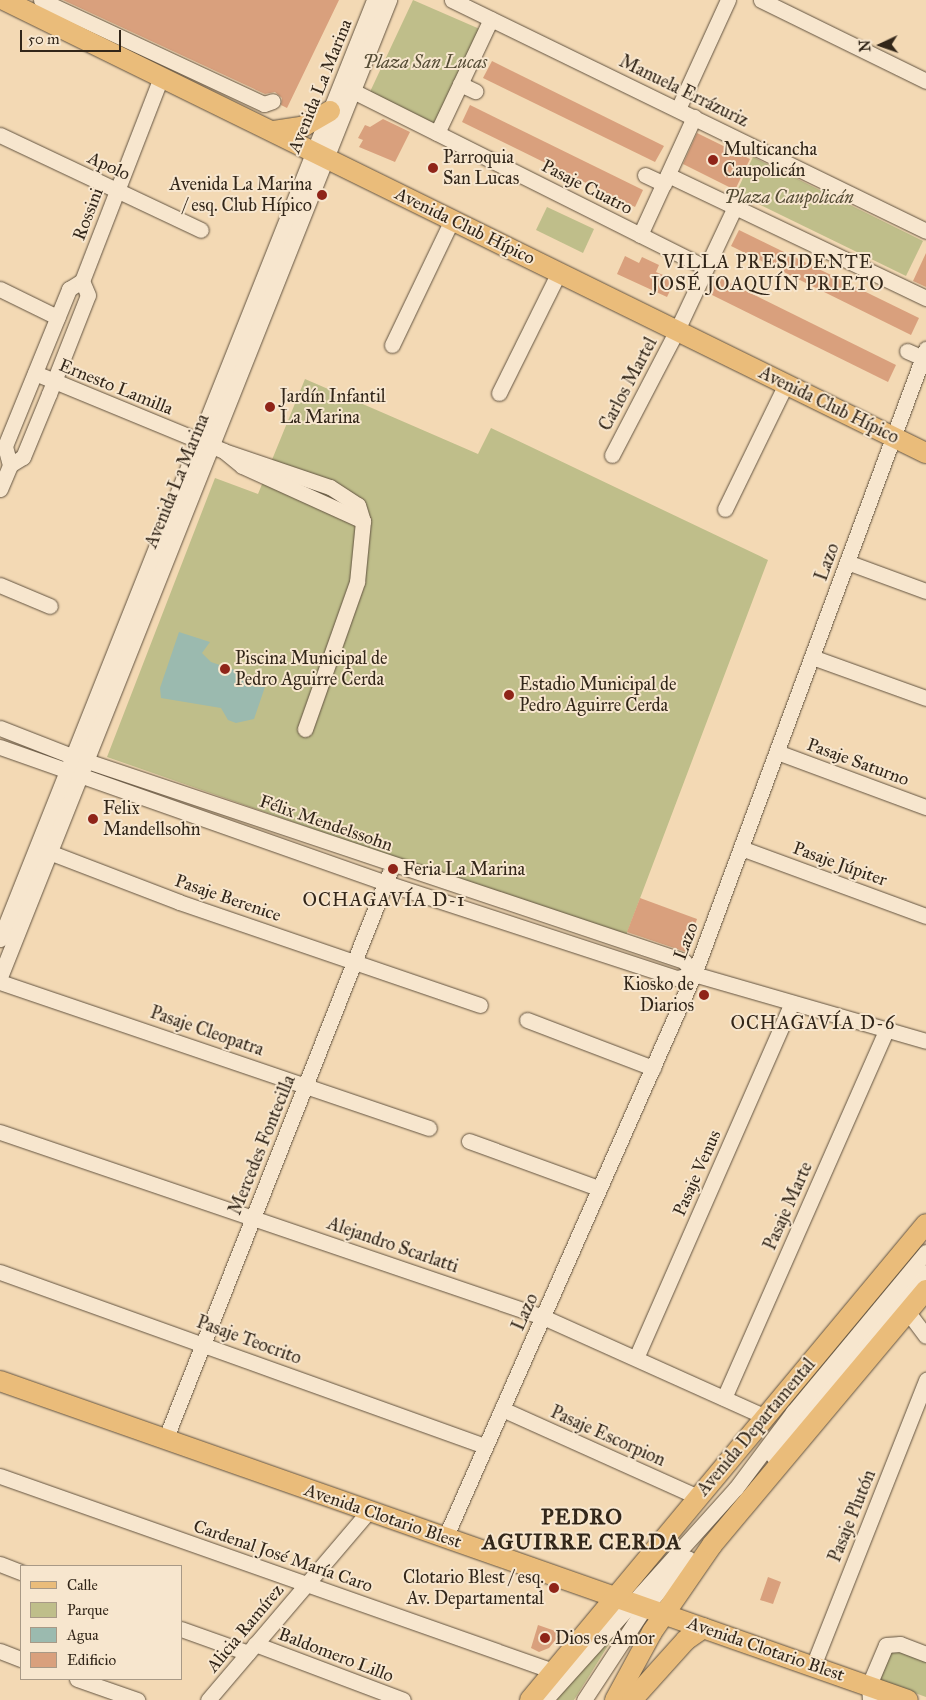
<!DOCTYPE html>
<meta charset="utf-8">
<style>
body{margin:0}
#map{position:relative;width:926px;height:1700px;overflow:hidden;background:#f3d9b4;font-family:"IM FELL Great Primer",serif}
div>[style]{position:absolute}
.green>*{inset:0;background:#bfbe8a}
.water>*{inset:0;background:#9bbaaf}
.building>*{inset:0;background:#d9a07d}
.roads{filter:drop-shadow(0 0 1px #625340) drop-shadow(0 0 1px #625340)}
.minor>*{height:15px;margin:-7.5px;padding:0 7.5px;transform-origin:7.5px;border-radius:7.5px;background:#f7e6ce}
.major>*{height:20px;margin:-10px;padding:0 10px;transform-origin:10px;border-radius:10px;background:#eabc7a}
.dots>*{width:14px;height:14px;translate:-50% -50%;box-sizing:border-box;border:2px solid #f7e6ce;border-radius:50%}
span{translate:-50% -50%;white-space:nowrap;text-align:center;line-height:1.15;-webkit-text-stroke:4px #f7e6ce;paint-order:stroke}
.park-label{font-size:18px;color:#554c35;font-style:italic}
.street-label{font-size:18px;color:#322619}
.poi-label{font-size:18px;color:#322619}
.left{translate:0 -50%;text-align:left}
.right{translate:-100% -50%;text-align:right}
.neighbourhood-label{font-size:19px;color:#322619;letter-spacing:1px}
.district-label{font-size:22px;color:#322619;font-weight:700;letter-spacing:1px}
.legend{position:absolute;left:20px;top:1565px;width:162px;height:115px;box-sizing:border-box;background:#f7e6ce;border:1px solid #a89986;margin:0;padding:6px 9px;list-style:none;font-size:15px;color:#322619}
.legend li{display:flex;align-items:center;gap:10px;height:25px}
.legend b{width:25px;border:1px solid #a89986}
.north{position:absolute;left:856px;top:20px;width:50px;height:50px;-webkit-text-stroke:4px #f7e6ce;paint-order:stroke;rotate:267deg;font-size:14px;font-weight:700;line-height:20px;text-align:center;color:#322619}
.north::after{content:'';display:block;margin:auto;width:18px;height:22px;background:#322619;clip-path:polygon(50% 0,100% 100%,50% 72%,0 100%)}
.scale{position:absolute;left:20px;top:30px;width:101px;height:22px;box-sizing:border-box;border:2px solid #322619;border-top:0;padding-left:6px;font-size:15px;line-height:18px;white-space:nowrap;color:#322619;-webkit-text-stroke:4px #f7e6ce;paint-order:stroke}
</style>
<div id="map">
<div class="green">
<div style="clip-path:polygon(413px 0,482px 30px,436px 126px,369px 94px)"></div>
<div style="clip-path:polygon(753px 157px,923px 241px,906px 276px,736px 193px)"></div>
<div style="clip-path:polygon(547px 207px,594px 229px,583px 253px,536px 230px)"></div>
<div style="clip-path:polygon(305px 379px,478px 454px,491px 428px,768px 560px,625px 938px,107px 757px,215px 478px,258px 494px)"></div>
<div style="clip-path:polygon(610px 1632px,616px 1633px,574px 1700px,556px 1700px)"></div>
<div style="clip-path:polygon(882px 1646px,926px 1659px,926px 1697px,873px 1678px)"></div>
</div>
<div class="water">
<div style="clip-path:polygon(179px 632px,210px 642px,202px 653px,211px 662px,267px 681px,254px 719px,236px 723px,228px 720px,221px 708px,161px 698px,160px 688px)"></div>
</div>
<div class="building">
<div style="clip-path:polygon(63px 0,339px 0,287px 108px,281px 105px,282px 98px,275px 92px,265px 94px)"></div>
<div style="clip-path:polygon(492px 61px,664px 146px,655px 162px,483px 78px)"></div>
<div style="clip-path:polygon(470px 105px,643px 190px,635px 207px,462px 122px)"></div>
<div style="clip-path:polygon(383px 119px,410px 132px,395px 162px,359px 147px,363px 140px,358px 138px,365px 125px,370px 127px)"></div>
<div style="clip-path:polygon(697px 133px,750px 159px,735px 190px,683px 164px)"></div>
<div style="clip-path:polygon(739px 230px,919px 318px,911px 335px,731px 246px)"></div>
<div style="clip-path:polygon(926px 253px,926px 287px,913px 281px)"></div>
<div style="clip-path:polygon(625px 256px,639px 263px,642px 257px,659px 265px,656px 272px,675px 280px,667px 297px,617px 274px)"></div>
<div style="clip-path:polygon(716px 276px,896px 365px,888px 382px,708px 293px)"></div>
<div style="clip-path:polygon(640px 898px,697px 919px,686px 952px,627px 932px)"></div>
<div style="clip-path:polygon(768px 1577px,781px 1582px,773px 1604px,760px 1600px)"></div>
<div style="clip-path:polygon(538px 1625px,561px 1633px,549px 1648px,539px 1652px,531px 1648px)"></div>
</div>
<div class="roads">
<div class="minor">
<div style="left:41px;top:0;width:246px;rotate:25deg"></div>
<div style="left:264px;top:104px;width:9px;rotate:-18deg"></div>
<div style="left:452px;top:0;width:527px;rotate:25.98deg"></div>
<div style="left:761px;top:0;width:184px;rotate:26.1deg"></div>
<div style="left:460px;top:84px;width:17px;rotate:25deg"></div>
<div style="left:353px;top:91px;width:394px;rotate:26.6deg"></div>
<div style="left:678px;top:109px;width:120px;rotate:-65.4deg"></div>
<div style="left:437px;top:133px;width:126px;rotate:-64.7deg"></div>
<div style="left:0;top:135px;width:222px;rotate:25.3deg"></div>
<div style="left:645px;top:175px;width:21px;rotate:25deg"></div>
<div style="left:668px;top:175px;width:286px;rotate:25.5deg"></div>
<div style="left:640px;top:235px;width:130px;rotate:-65.4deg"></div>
<div style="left:0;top:289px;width:64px;rotate:26.2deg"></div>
<div style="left:392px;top:345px;width:139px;rotate:-64.4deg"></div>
<div style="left:907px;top:351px;width:17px;rotate:24deg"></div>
<div style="left:35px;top:373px;width:204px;rotate:22.4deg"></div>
<div style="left:224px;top:451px;width:112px;rotate:18.8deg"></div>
<div style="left:330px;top:487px;width:33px;rotate:33deg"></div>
<div style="left:358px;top:505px;width:17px;rotate:73deg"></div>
<div style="left:363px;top:521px;width:61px;rotate:95.6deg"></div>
<div style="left:357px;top:582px;width:156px;rotate:109.5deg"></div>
<div style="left:499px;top:393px;width:135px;rotate:-63.6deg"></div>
<div style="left:225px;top:452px;width:22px;rotate:39deg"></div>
<div style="left:242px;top:466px;width:133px;rotate:24.4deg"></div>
<div style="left:612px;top:455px;width:141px;rotate:-62.5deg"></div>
<div style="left:677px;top:330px;width:136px;rotate:-64.8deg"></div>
<div style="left:10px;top:465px;width:20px;rotate:-105deg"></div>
<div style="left:5px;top:446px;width:170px;rotate:-67.8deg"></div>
<div style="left:69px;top:289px;width:15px;rotate:-32deg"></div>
<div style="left:82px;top:281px;width:219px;rotate:-68.8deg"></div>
<div style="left:0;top:489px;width:26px;rotate:-67deg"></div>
<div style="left:10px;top:465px;width:15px;rotate:-32deg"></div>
<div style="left:23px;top:457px;width:68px;rotate:-67.6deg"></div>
<div style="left:49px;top:394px;width:106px;rotate:-68.5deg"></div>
<div style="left:88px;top:295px;width:15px;rotate:-113deg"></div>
<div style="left:725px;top:509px;width:139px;rotate:-64deg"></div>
<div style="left:847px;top:562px;width:84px;rotate:20.2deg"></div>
<div style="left:0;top:585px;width:54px;rotate:22.8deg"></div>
<div style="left:812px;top:657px;width:121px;rotate:19.8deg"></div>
<div style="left:0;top:728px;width:77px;rotate:21.3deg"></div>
<div style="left:72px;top:756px;width:645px;rotate:18.52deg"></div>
<div style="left:684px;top:961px;width:16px;rotate:52deg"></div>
<div style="left:0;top:747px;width:409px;rotate:19.4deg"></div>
<div style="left:386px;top:883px;width:306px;rotate:18.1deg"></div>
<div style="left:677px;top:978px;width:17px;rotate:-13deg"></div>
<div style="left:694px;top:974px;width:241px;rotate:16.1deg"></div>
<div style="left:777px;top:752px;width:159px;rotate:20.3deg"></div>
<div style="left:741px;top:848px;width:197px;rotate:20.2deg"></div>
<div style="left:49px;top:852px;width:139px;rotate:21deg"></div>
<div style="left:179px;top:902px;width:318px;rotate:18.9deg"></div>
<div style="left:0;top:939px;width:1011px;rotate:-68.28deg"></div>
<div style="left:0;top:977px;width:1052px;rotate:-68.29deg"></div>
<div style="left:0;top:982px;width:453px;rotate:18.8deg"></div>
<div style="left:527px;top:1020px;width:135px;rotate:20.9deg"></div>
<div style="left:0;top:1132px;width:574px;rotate:18.81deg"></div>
<div style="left:543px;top:1317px;width:243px;rotate:24.2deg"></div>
<div style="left:469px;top:1141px;width:137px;rotate:20deg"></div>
<div style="left:0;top:1272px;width:515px;rotate:19.74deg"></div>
<div style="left:907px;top:1311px;width:31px;rotate:53deg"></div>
<div style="left:636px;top:1358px;width:388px;rotate:-66.3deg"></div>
<div style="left:724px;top:1398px;width:402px;rotate:-66.2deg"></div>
<div style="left:502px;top:1409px;width:215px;rotate:24.2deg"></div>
<div style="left:165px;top:1440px;width:609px;rotate:-68.41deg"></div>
<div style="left:773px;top:1456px;width:239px;rotate:-50.3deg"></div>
<div style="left:0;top:1476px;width:586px;rotate:19.42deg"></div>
<div style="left:445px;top:1538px;width:617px;rotate:-66.18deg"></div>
<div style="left:694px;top:974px;width:667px;rotate:-69.64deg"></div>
<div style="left:0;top:1564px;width:22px;rotate:21deg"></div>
<div style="left:181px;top:1629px;width:71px;rotate:19.7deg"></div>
<div style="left:255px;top:1644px;width:158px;rotate:20.7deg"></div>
<div style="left:0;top:1651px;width:22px;rotate:21deg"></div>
<div style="left:813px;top:1666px;width:308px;rotate:-68.4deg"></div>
<div style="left:77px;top:1679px;width:64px;rotate:19.3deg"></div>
<div style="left:208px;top:1700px;width:248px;rotate:-49.6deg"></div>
<div style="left:545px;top:1700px;width:285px;rotate:-48deg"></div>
<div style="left:736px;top:1488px;width:95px;rotate:-53.1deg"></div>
<div style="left:793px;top:1412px;width:208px;rotate:-50.3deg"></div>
<div style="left:584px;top:1700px;width:111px;rotate:-56.7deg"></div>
<div style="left:645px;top:1607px;width:65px;rotate:-48.7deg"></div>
<div style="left:870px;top:1700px;width:15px;rotate:-94deg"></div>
<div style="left:869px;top:1685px;width:43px;rotate:-67deg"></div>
<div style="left:886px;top:1645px;width:14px;rotate:-4deg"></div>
<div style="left:900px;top:1644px;width:28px;rotate:21deg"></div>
</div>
<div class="major">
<div style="left:4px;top:0;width:1027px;rotate:26.17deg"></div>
<div style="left:274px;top:131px;width:30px;rotate:-9deg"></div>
<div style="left:304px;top:126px;width:30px;rotate:-30deg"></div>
<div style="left:0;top:1381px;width:962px;rotate:19.36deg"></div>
<div style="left:530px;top:1700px;width:619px;rotate:-50.24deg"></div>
<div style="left:615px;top:1700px;width:77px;rotate:-61.4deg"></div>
<div style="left:652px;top:1632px;width:106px;rotate:-55.4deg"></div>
<div style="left:712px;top:1545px;width:333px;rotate:-50deg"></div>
<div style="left:632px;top:1700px;width:81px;rotate:-48deg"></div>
<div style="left:686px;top:1640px;width:21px;rotate:-35deg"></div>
</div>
</div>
<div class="dots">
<div style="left:713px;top:160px;background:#8f2418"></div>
<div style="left:433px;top:168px;background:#8f2418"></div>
<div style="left:322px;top:195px;background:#8f2418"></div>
<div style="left:270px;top:407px;background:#8f2418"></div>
<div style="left:225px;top:669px;background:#8f2418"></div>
<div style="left:509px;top:695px;background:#8f2418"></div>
<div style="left:93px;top:819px;background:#8f2418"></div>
<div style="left:393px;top:869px;background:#8f2418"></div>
<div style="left:704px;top:995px;background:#8f2418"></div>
<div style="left:554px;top:1588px;background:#8f2418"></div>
<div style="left:545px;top:1638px;background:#8f2418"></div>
</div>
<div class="park-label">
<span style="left:425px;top:62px">Plaza San Lucas</span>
<span style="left:789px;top:197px">Plaza Caupolicán</span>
</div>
<div class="street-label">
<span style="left:320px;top:86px;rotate:-68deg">Avenida La Marina</span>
<span style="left:684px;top:91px;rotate:26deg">Manuela Errázuriz</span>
<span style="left:109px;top:166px;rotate:25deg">Apolo</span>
<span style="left:587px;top:187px;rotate:27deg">Pasaje Cuatro</span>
<span style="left:88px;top:214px;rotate:-69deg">Rossini</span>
<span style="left:465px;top:226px;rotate:26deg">Avenida Club Hípico</span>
<span style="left:628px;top:384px;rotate:-62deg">Carlos Martel</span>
<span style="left:116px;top:387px;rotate:22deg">Ernesto Lamilla</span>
<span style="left:829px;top:405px;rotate:26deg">Avenida Club Hípico</span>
<span style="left:177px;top:481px;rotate:-68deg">Avenida La Marina</span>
<span style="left:827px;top:562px;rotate:-70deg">Lazo</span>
<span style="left:858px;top:762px;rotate:20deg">Pasaje Saturno</span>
<span style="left:326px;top:823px;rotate:19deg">Félix Mendelssohn</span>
<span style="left:840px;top:864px;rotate:20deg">Pasaje Júpiter</span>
<span style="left:228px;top:898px;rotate:19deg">Pasaje Berenice</span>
<span style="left:686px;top:941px;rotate:-69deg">Lazo</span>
<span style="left:207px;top:1031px;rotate:19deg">Pasaje Cleopatra</span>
<span style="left:262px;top:1145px;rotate:-68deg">Mercedes Fontecilla</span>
<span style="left:697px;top:1173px;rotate:-66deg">Pasaje Venus</span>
<span style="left:788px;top:1206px;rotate:-66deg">Pasaje Marte</span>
<span style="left:393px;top:1245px;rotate:19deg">Alejandro Scarlatti</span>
<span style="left:525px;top:1312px;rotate:-66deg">Lazo</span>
<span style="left:249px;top:1340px;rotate:20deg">Pasaje Teocrito</span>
<span style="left:756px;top:1427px;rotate:-50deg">Avenida Departamental</span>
<span style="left:608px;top:1436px;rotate:24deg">Pasaje Escorpion</span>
<span style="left:383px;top:1516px;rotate:19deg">Avenida Clotario Blest</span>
<span style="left:852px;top:1516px;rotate:-68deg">Pasaje Plutón</span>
<span style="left:283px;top:1556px;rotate:19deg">Cardenal José María Caro</span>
<span style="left:245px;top:1628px;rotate:-50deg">Alicia Ramírez</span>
<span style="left:766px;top:1649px;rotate:19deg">Avenida Clotario Blest</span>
<span style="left:336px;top:1655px;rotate:21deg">Baldomero Lillo</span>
</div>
<div class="poi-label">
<span class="left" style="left:723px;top:160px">Multicancha<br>Caupolicán</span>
<span class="left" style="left:443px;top:168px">Parroquia<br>San Lucas</span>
<span class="right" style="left:312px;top:195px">Avenida La Marina<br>/ esq. Club Hípico</span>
<span class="left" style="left:280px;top:407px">Jardín Infantil<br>La Marina</span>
<span class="left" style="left:235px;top:669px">Piscina Municipal de<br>Pedro Aguirre Cerda</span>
<span class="left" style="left:519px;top:695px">Estadio Municipal de<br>Pedro Aguirre Cerda</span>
<span class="left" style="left:103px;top:819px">Felix<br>Mandellsohn</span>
<span class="left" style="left:403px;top:869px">Feria La Marina</span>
<span class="right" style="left:694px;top:995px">Kiosko de<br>Diarios</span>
<span class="right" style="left:544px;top:1588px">Clotario Blest / esq.<br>Av. Departamental</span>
<span class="left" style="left:555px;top:1638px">Dios es Amor</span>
</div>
<div class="neighbourhood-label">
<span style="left:768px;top:273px">VILLA PRESIDENTE<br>JOSÉ JOAQUÍN PRIETO</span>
<span style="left:384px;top:900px">OCHAGAVÍA D-1</span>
<span style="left:813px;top:1023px">OCHAGAVÍA D-6</span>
</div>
<div class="district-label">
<span style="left:582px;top:1529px">PEDRO<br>AGUIRRE CERDA</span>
</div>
<ul class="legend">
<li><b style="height:6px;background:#eabc7a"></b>Calle</li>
<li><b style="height:14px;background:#bfbe8a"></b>Parque</li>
<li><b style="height:14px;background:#9bbaaf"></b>Agua</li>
<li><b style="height:14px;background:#d9a07d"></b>Edificio</li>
</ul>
<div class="north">N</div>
<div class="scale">50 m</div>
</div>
